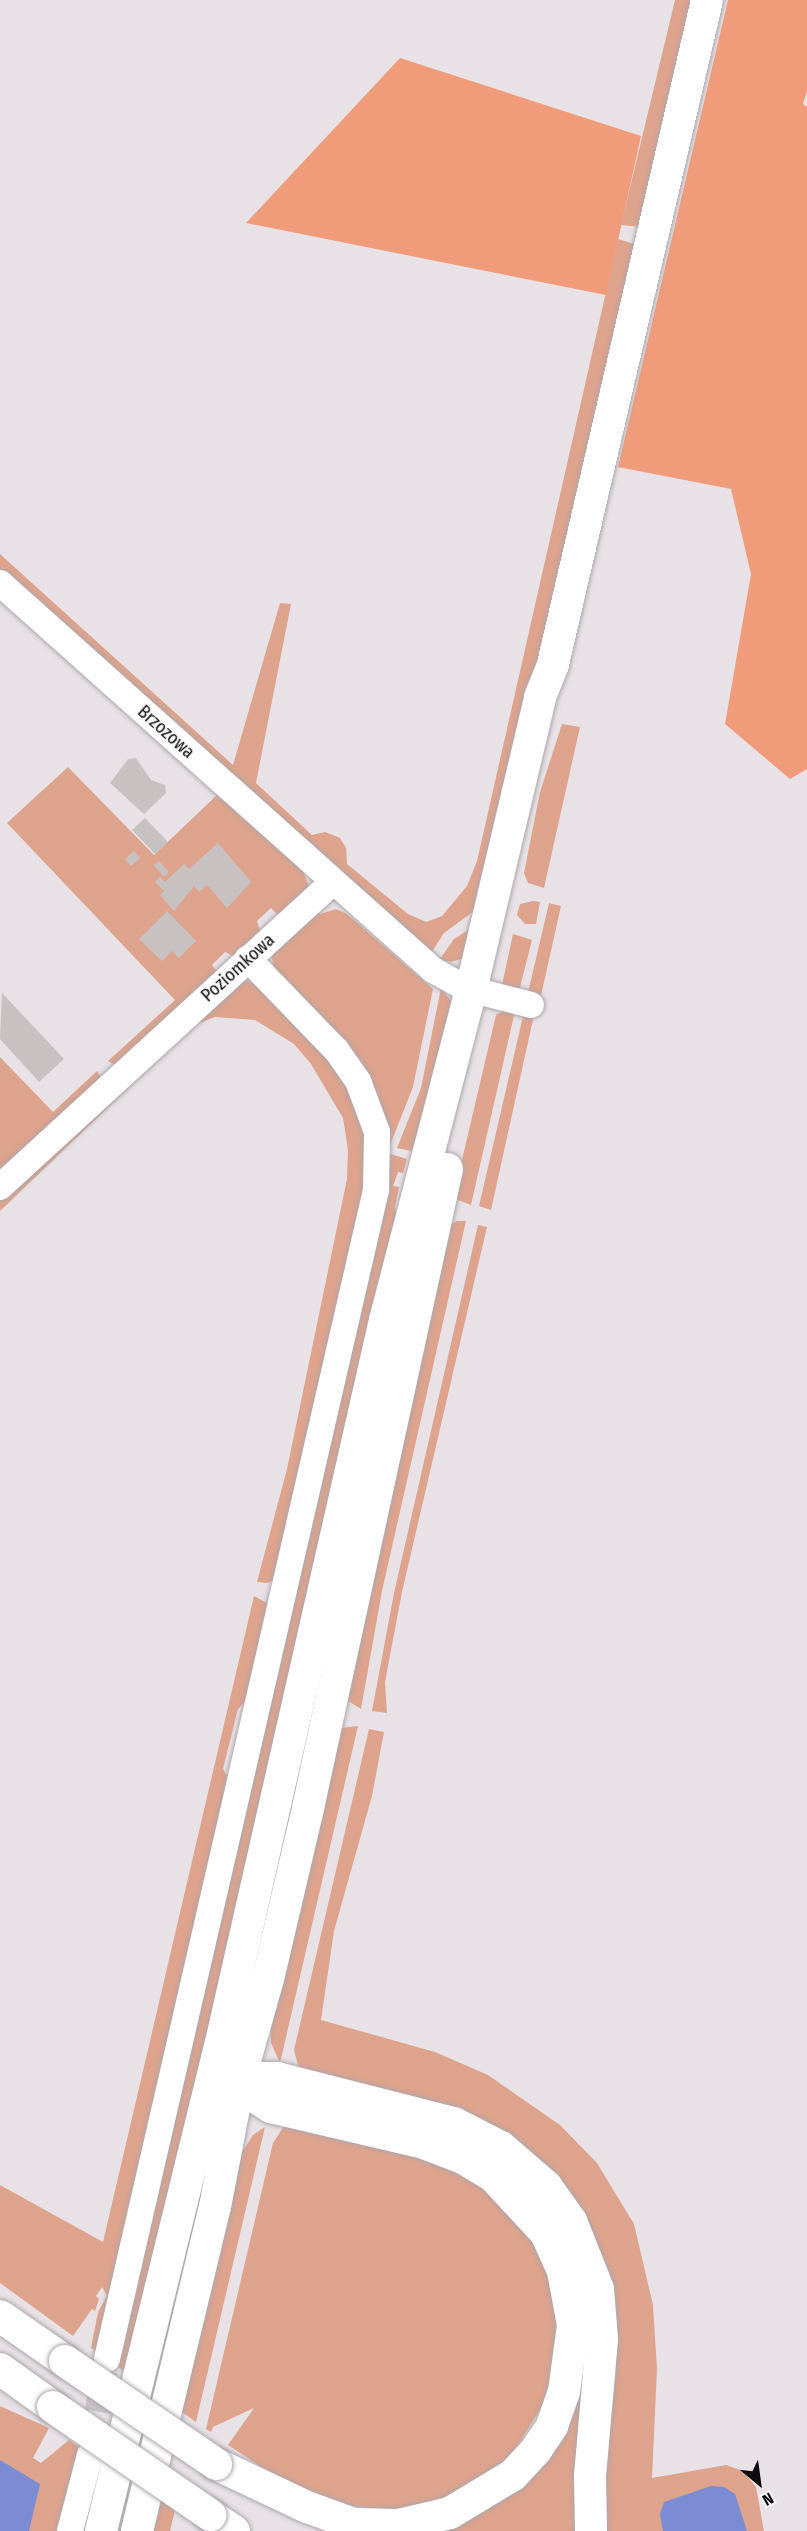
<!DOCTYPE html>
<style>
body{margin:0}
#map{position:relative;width:807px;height:2531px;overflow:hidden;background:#e8e2e6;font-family:"Fira Sans Condensed",sans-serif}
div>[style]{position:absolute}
.green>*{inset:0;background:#dea38c}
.forest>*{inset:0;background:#f09c7a}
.water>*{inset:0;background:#7b8cd5}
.building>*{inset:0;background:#c8c1c1}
.minor-tunnel>*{height:26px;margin-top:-13px;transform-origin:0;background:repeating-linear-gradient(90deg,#c7c2c5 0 26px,transparent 0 39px)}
.roads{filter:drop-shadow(0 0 2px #ada7ab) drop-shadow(0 0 2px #ada7ab)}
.minor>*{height:26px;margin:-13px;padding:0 13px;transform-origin:13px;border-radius:13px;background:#fff}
.major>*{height:32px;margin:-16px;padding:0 16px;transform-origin:16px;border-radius:16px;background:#fff}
.bridges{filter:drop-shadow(0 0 2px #ada7ab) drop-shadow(0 0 2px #ada7ab)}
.major-bridge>*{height:32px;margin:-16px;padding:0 16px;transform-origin:16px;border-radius:16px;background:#fff}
span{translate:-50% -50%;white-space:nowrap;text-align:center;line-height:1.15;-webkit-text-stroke:5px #fff;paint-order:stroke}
.street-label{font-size:18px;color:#0d0b0d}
.north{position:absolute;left:729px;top:2453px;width:60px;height:60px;-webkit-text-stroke:4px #fff;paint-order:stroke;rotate:151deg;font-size:16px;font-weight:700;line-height:24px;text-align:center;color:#0d0b0d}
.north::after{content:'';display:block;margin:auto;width:21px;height:27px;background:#0d0b0d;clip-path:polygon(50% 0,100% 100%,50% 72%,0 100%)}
</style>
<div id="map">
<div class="green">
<div style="clip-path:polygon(675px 0,695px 0,642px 227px,621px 225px)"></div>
<div style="clip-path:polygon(618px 239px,637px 245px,570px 534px,474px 911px,444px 933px,429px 956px,0 574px,0 554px,233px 765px,280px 603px,291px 604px,256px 783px,312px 835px,325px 832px,340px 838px,346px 848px,347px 864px,408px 914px,426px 922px,442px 916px,467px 886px,477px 861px)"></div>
<div style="clip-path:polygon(562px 724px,580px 727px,544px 888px,528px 883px,524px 873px,540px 792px)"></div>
<div style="clip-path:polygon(68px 767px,154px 855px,217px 795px,302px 869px,309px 886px,304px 896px,284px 913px,277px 914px,271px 908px,257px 921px,261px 933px,236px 957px,225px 952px,212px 965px,218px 973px,119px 1067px,108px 1061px,175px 1000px,7px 823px)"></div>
<div style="clip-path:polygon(533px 901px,540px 902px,536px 924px,525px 924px,517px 915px,520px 904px)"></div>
<div style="clip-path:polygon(549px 903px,561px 906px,540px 1000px,527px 997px)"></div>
<div style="clip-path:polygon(317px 909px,320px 914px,336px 909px,347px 914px,433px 989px,413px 1087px,390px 1145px,273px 966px,272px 955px)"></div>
<div style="clip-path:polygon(475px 926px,464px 958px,451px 962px,440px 959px,454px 939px)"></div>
<div style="clip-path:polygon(513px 934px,532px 940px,518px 995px,502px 985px)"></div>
<div style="clip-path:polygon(244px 980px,262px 986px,350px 1084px,363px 1116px,372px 1170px,277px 1579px,267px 1583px,257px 1582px,287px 1469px,347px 1179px,348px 1150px,343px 1118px,311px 1064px,294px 1044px,255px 1020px,215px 1017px,194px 1025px,0 1211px,0 1197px)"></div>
<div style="clip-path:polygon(441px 988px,455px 1006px,436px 1088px,411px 1151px,397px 1148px,421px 1088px)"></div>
<div style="clip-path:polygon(505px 1010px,515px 1011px,471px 1205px,458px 1200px,454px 1194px,496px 1015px)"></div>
<div style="clip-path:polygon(524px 1012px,534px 1015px,491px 1210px,479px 1206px)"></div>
<div style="clip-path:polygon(0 1057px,53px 1112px,97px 1071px,103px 1081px,0 1175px)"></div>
<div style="clip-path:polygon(387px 1153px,407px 1159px,403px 1173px,398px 1172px,393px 1186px,399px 1187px,395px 1207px,397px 1224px,131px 2376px,114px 2364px)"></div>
<div style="clip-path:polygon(457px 1221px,466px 1221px,382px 1591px,361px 1709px,345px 1699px,449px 1225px)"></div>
<div style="clip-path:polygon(478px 1225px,487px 1227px,402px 1592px,385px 1682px,387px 1713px,372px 1711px,394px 1593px)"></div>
<div style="clip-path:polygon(254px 1596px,269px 1604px,253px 1693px,238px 1709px,223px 1769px,231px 1782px,99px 2353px,91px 2348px,98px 2312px,107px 2296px,102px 2287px,96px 2296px,99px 2299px,95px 2311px,92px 2309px,73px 2336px,0 2283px,0 2185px,103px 2242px)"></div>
<div style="clip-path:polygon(358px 1726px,280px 2063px,271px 2043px,271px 2024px,341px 1728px)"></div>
<div style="clip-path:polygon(369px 1729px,384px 1732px,372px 1796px,334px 1931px,321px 2020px,435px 2052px,488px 2075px,560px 2125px,597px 2163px,634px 2224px,653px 2305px,657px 2369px,652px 2478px,726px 2465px,743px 2471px,756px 2487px,764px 2531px,606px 2531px,604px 2494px,616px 2370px,616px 2316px,610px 2275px,585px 2213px,552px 2170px,503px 2131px,300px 2073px,294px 2050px)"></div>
<div style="clip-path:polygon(286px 2123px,381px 2144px,452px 2169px,489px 2192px,520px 2221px,544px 2260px,561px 2328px,546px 2400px,516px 2448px,497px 2468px,458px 2492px,420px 2505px,389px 2510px,336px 2504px,290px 2486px,228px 2445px,254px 2408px,213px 2427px,211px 2432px,206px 2429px,273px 2143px)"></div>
<div style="clip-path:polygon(265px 2127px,196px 2422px,179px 2410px,238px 2159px,253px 2135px)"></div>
<div style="clip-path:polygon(578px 2402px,583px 2402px,577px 2531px,440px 2531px,467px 2521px,522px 2485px,571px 2422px)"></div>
<div style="clip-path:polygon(0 2406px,49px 2428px,33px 2458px,41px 2463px,69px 2440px,82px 2449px,62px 2531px,0 2531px)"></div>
<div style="clip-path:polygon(160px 2500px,175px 2510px,170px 2531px,152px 2531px)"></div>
</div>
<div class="forest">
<div style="clip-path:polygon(728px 0,807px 0,807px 91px,803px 104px,807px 107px,807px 769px,790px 779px,725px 724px,751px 574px,731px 489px,618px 467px)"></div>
<div style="clip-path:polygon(400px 58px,641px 136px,606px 295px,246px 223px)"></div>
</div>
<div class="water">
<div style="clip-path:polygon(0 2460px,40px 2484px,29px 2531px,0 2531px)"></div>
<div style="clip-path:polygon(711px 2486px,724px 2487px,735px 2494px,747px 2531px,663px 2531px,660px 2514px,664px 2502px)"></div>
</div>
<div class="building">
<div style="clip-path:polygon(136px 758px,151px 780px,165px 785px,166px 793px,144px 814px,110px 783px,128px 759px)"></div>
<div style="clip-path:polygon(145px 818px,168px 842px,155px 854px,132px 830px)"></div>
<div style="clip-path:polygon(218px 843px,251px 882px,227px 908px,207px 885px,199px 892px,194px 886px,174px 911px,160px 895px,164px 891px,155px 882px,160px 877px,165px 882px,184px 864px,189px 869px)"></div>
<div style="clip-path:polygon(134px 851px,140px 858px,131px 866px,125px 859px)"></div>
<div style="clip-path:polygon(159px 861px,169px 872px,164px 877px,154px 865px)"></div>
<div style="clip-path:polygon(167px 911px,196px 941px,179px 958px,172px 951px,162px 961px,139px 939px)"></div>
<div style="clip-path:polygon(2px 993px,64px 1059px,39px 1082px,0 1039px)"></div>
</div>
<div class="minor-tunnel">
<div style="left:91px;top:2450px;width:80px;rotate:-80deg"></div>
</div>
<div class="roads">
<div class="minor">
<div style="left:0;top:583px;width:581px;rotate:41.79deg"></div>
<div style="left:433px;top:970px;width:37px;rotate:29deg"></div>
<div style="left:465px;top:988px;width:68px;rotate:14.4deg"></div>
<div style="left:0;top:1187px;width:452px;rotate:-42.5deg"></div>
<div style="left:107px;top:2359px;width:1200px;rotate:-77.04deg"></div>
<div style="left:376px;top:1190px;width:58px;rotate:-89deg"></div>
<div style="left:377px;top:1132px;width:54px;rotate:-110.4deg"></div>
<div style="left:358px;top:1081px;width:38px;rotate:-125deg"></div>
<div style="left:336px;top:1050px;width:127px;rotate:-134deg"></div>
<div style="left:70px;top:2531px;width:79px;rotate:-75.3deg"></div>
</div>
<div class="major">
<div style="left:223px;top:2088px;width:29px;rotate:-20deg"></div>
<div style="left:250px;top:2078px;width:27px"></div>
<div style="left:277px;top:2078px;width:183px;rotate:14.3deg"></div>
<div style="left:454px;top:2123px;width:53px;rotate:27.1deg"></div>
<div style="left:501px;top:2147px;width:60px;rotate:40.9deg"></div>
<div style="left:546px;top:2186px;width:43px;rotate:54.5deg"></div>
<div style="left:571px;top:2221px;width:73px;rotate:68.3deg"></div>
<div style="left:598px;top:2289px;width:50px;rotate:85.4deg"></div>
<div style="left:602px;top:2339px;width:139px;rotate:95deg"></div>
<div style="left:590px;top:2477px;width:54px;rotate:88.9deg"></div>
<div style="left:0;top:2316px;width:79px;rotate:34.7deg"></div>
<div style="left:0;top:2369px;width:65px;rotate:35.6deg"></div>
<div style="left:216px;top:2464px;width:101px;rotate:25.3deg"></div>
<div style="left:307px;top:2507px;width:50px;rotate:19.9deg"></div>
<div style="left:354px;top:2524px;width:44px;rotate:1.3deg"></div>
<div style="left:398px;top:2525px;width:53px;rotate:-13deg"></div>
<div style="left:450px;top:2513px;width:74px;rotate:-31.1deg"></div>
<div style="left:513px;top:2475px;width:34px;rotate:-47deg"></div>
<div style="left:536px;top:2450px;width:29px;rotate:-56deg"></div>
<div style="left:552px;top:2426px;width:36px;rotate:-71deg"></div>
<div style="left:564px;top:2392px;width:68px;rotate:-82.3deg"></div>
<div style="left:573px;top:2325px;width:55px;rotate:-100.5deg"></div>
<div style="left:563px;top:2271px;width:42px;rotate:-114.1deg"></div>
<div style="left:546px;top:2233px;width:78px;rotate:-132.9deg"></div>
<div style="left:493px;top:2176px;width:35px;rotate:-149deg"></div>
<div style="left:463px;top:2158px;width:42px;rotate:-159deg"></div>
<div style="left:424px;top:2143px;width:157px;rotate:-166.8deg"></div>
<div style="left:271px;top:2107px;width:32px;rotate:-148deg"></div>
<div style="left:244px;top:2090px;width:26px;rotate:-118deg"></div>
<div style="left:210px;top:2515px;width:29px;rotate:34deg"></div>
<div style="left:101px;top:2531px;width:508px;rotate:-76.21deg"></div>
<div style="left:222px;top:2038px;width:736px;rotate:-77.21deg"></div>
<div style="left:385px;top:1320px;width:341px;rotate:-75.4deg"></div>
<div style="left:471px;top:990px;width:301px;rotate:-76.7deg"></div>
<div style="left:540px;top:697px;width:35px;rotate:-68deg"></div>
<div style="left:553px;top:664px;width:682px;rotate:-76.94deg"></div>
<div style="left:137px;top:2531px;width:333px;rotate:-76.5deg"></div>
<div style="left:215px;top:2207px;width:127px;rotate:-79.1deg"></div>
<div style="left:239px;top:2082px;width:107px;rotate:-74.3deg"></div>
<div style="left:268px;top:1979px;width:176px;rotate:-76.8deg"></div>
<div style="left:308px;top:1808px;width:654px;rotate:-77.73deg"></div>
</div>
</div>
<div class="bridges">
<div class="major-bridge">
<div style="left:65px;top:2361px;width:183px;rotate:34.3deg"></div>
<div style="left:53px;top:2407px;width:191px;rotate:34.5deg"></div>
</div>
</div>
<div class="street-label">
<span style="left:166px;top:732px;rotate:42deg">Brzozowa</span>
<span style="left:238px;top:968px;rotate:-42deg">Poziomkowa</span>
</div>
<div class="north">N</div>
</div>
